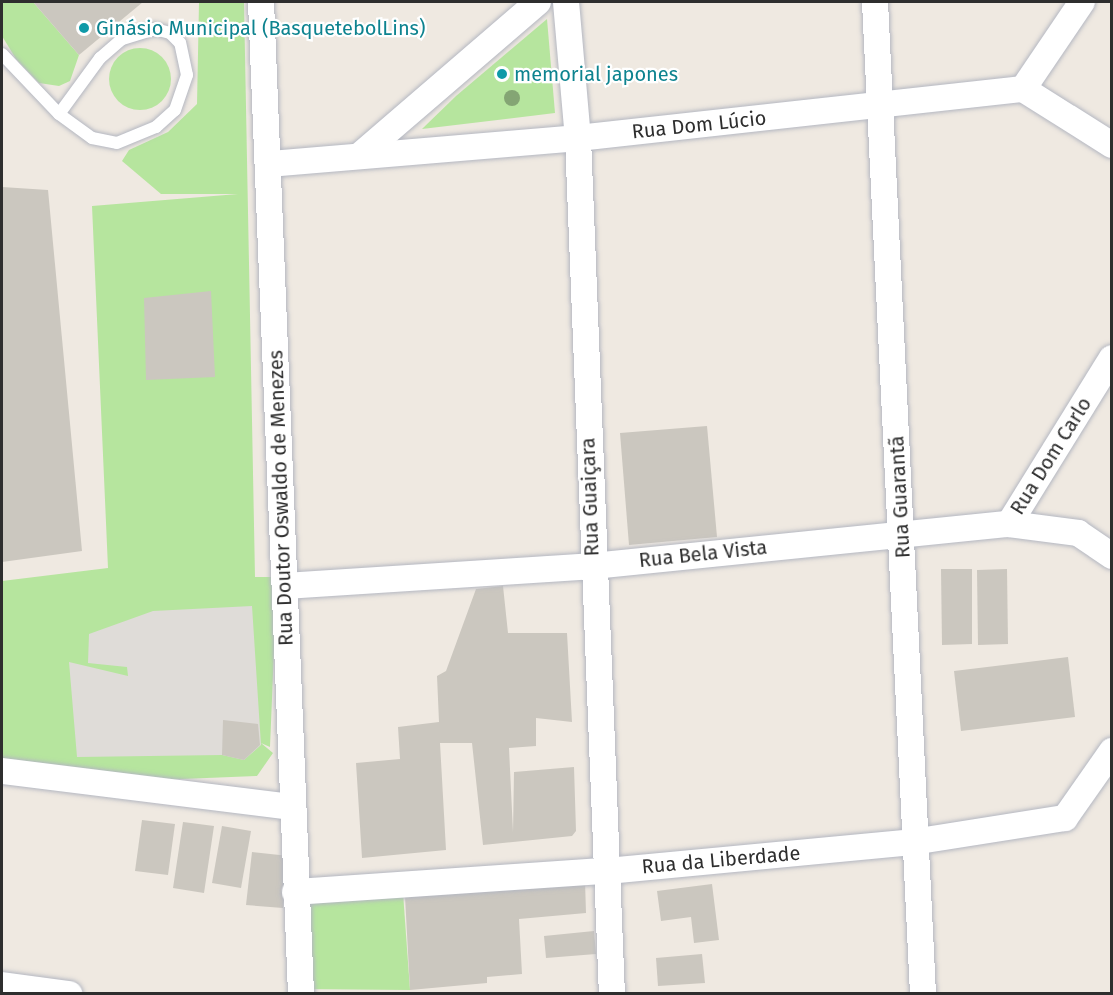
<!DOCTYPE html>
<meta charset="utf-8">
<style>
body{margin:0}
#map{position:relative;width:1113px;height:995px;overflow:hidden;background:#efe9e1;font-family:"Fira Sans",sans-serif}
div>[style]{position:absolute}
.green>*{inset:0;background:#b6e59e}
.round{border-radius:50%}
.plaza>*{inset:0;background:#dfdcd8}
.building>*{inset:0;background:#cbc7bf}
.roads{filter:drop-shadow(0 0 2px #b4b7c1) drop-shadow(0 0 2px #b4b7c1)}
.lane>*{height:12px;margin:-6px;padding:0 6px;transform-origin:6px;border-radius:6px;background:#fff}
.street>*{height:26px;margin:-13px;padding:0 13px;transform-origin:13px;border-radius:13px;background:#fff}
.trees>*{width:16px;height:16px;margin:-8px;border-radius:50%;background:#84a574}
.dots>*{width:16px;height:16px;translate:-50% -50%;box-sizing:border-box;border:3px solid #fff;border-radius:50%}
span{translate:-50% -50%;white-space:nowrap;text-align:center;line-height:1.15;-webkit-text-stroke:4.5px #fff;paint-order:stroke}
.culture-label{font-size:20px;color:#0d838f}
.left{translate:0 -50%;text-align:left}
.street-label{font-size:20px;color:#2e2e2e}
.frame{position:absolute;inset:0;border:3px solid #2e2e2e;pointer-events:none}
</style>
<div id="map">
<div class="green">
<div style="clip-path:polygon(2px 2px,33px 2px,79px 55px,70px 81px,59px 86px,39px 83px,16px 59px,2px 36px)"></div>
<div style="clip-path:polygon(199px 2px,244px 2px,255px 577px,277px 577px,270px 747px,261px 743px,273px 753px,257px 776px,108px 782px,2px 769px,2px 581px,108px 568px,92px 206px,238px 194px,161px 194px,122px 161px,129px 150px,168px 132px,197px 104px)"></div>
<div style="clip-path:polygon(547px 19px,555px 113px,422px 129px,456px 96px)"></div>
<div class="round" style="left:109px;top:48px;width:62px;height:62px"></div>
<div style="clip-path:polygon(295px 892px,403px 893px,410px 990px,301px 989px)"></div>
</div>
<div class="plaza">
<div style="clip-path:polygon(252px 606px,261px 745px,244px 760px,222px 755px,77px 757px,69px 662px,128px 676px,127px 667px,88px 663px,89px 634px,153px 611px)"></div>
</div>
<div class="building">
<div style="clip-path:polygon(33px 2px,143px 2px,79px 55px)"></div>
<div style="clip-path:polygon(2px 187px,48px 190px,82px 551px,2px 562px)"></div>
<div style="clip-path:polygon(211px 291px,215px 377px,146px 380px,144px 298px)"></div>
<div style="clip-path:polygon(707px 426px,717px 537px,629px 545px,620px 433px)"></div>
<div style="clip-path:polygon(941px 569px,972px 569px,972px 644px,942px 645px)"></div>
<div style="clip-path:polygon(1007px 569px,1008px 644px,978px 645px,977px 570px)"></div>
<div style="clip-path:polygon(503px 586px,508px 633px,567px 633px,572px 722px,536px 718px,536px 746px,509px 748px,513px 832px,514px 772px,574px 767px,576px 831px,572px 836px,483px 845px,472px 743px,440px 743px,446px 850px,362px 858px,356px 763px,400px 759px,398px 727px,439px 722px,437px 676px,446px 671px,476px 589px)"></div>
<div style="clip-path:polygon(1068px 657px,1075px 717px,961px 731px,954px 671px)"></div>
<div style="clip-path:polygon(223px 720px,258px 724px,260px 745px,244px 760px,222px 755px)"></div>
<div style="clip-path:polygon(142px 820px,175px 824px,168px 875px,135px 871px)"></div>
<div style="clip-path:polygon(183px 822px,214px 826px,204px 893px,173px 888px)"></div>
<div style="clip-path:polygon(222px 826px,251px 831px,241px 888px,212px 883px)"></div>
<div style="clip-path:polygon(252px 852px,289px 856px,283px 908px,246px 905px)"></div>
<div style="clip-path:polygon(585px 881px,586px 913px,519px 919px,522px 974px,487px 977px,487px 983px,410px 990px,405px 896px)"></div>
<div style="clip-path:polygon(712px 884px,719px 940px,694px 943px,691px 917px,661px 921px,657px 891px)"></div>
<div style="clip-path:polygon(594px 931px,596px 954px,546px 958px,544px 936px)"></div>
<div style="clip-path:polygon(702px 954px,705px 983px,658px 986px,656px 958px)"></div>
</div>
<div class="roads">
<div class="lane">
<div style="left:2px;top:54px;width:83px;rotate:46.5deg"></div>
<div style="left:59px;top:114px;width:41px;rotate:36deg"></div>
<div style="left:92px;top:138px;width:25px;rotate:11deg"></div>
<div style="left:117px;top:143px;width:42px;rotate:-22.3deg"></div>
<div style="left:156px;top:127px;width:25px;rotate:-42deg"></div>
<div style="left:175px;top:110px;width:37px;rotate:-71deg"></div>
<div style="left:187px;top:75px;width:33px;rotate:-102deg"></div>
<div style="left:180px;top:43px;width:14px;rotate:-135deg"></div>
<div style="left:170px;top:33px;width:16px;rotate:-165deg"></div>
<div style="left:155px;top:29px;width:34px;rotate:163deg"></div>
<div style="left:122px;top:39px;width:29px;rotate:139deg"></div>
<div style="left:100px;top:58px;width:69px;rotate:126.2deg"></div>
</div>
<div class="street">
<div style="left:261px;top:2px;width:993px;rotate:87.69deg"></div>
<div style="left:566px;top:2px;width:137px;rotate:85deg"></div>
<div style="left:578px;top:138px;width:857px;rotate:87.73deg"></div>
<div style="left:875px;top:2px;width:993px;rotate:87.23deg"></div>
<div style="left:1023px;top:89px;width:105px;rotate:-55.9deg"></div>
<div style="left:359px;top:156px;width:236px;rotate:-40.7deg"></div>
<div style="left:269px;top:164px;width:310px;rotate:-4.8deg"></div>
<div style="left:578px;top:138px;width:448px;rotate:-6.3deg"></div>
<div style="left:1023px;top:89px;width:105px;rotate:32.2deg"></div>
<div style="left:1009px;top:524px;width:195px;rotate:-58.2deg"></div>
<div style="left:286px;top:586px;width:308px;rotate:-3.7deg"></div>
<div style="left:593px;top:566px;width:418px;rotate:-5.8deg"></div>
<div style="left:1009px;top:524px;width:70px;rotate:7.4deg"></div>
<div style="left:1078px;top:533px;width:41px;rotate:34.1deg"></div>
<div style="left:2px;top:771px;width:290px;rotate:7.1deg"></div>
<div style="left:295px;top:892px;width:313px;rotate:-3.9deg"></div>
<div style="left:607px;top:871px;width:307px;rotate:-5.4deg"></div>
<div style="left:913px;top:842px;width:154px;rotate:-9deg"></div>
<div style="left:1065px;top:818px;width:82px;rotate:-55deg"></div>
<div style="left:2px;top:985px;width:68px;rotate:7.7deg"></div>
</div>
</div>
<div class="trees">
<div style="left:512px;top:98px"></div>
</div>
<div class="dots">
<div style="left:84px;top:28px;background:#0f9aa8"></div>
<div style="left:502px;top:74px;background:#0f9aa8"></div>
</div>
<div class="culture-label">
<span class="left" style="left:96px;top:28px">Ginásio Municipal (BasquetebolLins)</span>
<span class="left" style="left:514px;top:74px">memorial japones</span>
</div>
<div class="street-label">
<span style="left:699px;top:125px;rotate:-6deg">Rua Dom Lúcio</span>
<span style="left:1051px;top:456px;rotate:-58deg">Rua Dom Carlo</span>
<span style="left:590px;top:497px;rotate:-92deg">Rua Guaiçara</span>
<span style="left:900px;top:497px;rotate:-93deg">Rua Guarantã</span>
<span style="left:281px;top:498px;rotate:-92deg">Rua Doutor Oswaldo de Menezes</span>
<span style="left:703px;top:554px;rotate:-6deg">Rua Bela Vista</span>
<span style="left:721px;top:860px;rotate:-5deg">Rua da Liberdade</span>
</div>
<div class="frame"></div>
</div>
